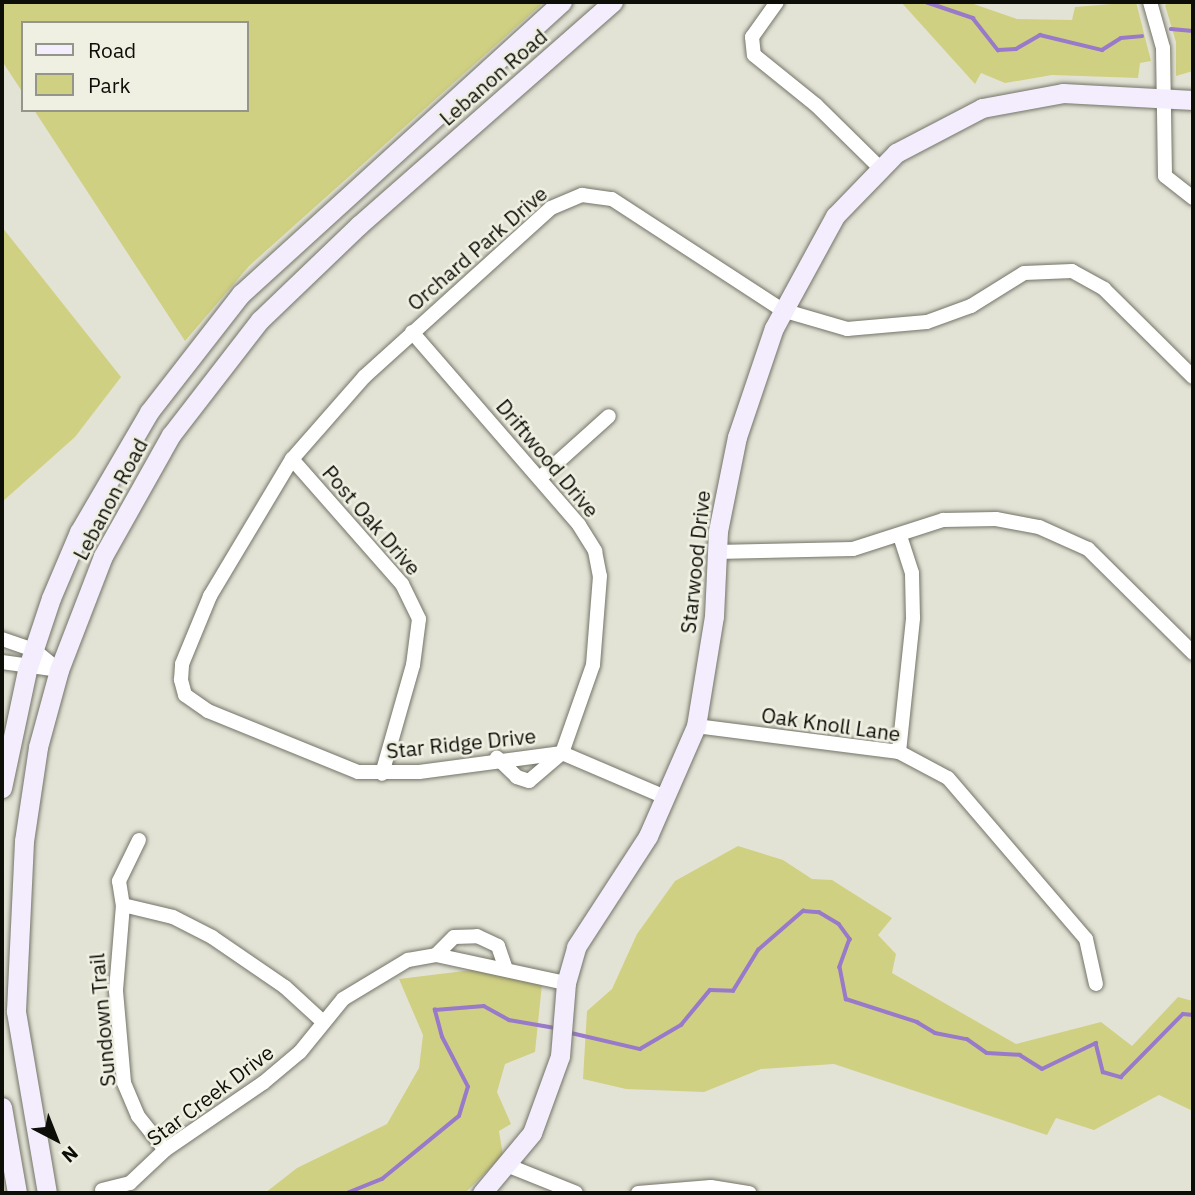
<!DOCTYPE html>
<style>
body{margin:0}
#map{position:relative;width:1195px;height:1195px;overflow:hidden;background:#e2e3d5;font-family:"IBM Plex Sans",sans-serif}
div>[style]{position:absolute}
.green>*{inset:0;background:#d0d083}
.stream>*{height:3.5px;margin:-1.75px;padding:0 1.75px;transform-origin:1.75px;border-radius:1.75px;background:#9879ca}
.roads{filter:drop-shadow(0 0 2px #747468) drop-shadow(0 0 2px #747468)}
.street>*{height:14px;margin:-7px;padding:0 7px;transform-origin:7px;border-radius:7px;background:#fff}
.secondary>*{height:19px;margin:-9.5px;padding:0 9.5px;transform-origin:9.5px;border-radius:9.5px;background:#f3edfd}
span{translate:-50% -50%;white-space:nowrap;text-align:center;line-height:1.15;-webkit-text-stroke:5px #eff0e2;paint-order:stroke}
.street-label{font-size:21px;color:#0e0e09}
.frame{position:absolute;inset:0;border:4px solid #0e0e09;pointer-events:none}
.legend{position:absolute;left:21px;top:21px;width:228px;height:91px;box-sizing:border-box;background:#eff0e2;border:2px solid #95968b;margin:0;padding:9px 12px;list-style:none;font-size:21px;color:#0e0e09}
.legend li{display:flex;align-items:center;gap:14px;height:35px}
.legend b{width:35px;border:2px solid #95968b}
.north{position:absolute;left:21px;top:1104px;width:70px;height:70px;-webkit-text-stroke:5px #eff0e2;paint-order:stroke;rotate:138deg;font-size:19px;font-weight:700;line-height:28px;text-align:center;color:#0e0e09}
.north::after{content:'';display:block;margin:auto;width:24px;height:32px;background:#0e0e09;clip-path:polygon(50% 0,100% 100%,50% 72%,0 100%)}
</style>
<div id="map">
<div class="green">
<div style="clip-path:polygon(2px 2px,544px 2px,249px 266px,185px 341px,34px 110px,247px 110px,247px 23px,23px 23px,23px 93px,2px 61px)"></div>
<div style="clip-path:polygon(901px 2px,968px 2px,1017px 19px,1072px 20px,1075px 7px,1136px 2px,1151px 61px,1140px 63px,1138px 78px,1052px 75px,1005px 83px,981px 73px,975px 84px)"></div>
<div style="clip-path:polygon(1170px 2px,1193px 2px,1193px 71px,1176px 76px,1176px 42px,1165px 5px)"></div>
<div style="clip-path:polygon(2px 227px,121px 377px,75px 437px,2px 502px)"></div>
<div style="clip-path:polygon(738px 846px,783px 860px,812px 879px,832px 880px,892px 918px,878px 935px,896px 954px,892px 973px,1016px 1044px,1101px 1022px,1132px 1046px,1178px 997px,1193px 1001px,1193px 1111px,1159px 1095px,1094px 1130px,1056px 1118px,1047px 1135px,834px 1064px,761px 1069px,704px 1092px,626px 1089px,583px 1079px,587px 1011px,612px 989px,637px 934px,675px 881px)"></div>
<div style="clip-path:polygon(472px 970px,542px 984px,535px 1052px,505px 1064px,497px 1092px,511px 1124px,499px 1131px,503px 1155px,465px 1193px,265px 1193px,297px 1168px,387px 1124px,419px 1068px,423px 1035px,399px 979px)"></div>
</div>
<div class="stream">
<div style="left:926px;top:2px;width:50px;rotate:18.8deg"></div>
<div style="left:973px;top:18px;width:41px;rotate:52deg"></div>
<div style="left:998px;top:50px;width:18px;rotate:-3deg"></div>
<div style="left:1016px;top:49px;width:28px;rotate:-30deg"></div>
<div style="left:1040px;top:35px;width:64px;rotate:13.6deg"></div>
<div style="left:1102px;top:50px;width:22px;rotate:-32deg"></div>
<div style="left:1121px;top:38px;width:21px;rotate:-5deg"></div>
<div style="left:1171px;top:29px;width:22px;rotate:5deg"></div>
<div style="left:567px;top:1032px;width:75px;rotate:13.1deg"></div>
<div style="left:640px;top:1049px;width:48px;rotate:-30.3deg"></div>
<div style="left:681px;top:1025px;width:45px;rotate:-50.4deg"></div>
<div style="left:710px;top:990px;width:23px;rotate:2deg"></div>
<div style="left:733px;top:991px;width:48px;rotate:-58.6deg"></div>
<div style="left:758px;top:950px;width:60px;rotate:-40.9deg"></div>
<div style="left:803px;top:911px;width:16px;rotate:4deg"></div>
<div style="left:819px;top:912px;width:23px;rotate:31deg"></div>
<div style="left:839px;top:924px;width:19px;rotate:54deg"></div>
<div style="left:850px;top:939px;width:30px;rotate:110deg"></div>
<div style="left:840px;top:967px;width:33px;rotate:79deg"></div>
<div style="left:846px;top:999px;width:75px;rotate:17.9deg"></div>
<div style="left:917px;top:1022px;width:21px;rotate:31deg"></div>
<div style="left:935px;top:1033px;width:33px;rotate:11deg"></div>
<div style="left:967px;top:1039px;width:24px;rotate:35deg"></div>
<div style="left:987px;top:1053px;width:33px;rotate:3deg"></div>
<div style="left:1020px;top:1055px;width:26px;rotate:32deg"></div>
<div style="left:1042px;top:1069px;width:60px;rotate:-25.7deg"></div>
<div style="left:1096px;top:1043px;width:30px;rotate:76deg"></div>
<div style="left:1103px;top:1072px;width:19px;rotate:16deg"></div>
<div style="left:1121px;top:1077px;width:88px;rotate:-45.5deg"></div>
<div style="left:1183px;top:1014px;width:10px;rotate:6deg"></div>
<div style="left:306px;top:1193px;width:2px"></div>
<div style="left:347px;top:1193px;width:38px;rotate:-22deg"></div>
<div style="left:382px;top:1179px;width:99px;rotate:-39.3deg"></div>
<div style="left:459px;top:1116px;width:30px;rotate:-73deg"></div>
<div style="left:468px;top:1087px;width:56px;rotate:-117.5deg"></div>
<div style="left:442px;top:1037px;width:28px;rotate:-105deg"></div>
<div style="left:435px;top:1010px;width:49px;rotate:-4.7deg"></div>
<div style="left:484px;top:1006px;width:29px;rotate:29deg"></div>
<div style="left:509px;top:1020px;width:48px;rotate:9.7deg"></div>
</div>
<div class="roads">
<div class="street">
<div style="left:777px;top:2px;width:43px;rotate:125.5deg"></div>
<div style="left:752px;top:37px;width:18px;rotate:84deg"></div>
<div style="left:754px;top:55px;width:80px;rotate:38.9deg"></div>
<div style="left:816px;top:105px;width:88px;rotate:44.5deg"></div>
<div style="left:1150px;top:2px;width:48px;rotate:74.2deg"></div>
<div style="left:1163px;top:48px;width:128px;rotate:89.1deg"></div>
<div style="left:1165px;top:176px;width:36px;rotate:38deg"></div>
<div style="left:412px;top:332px;width:255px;rotate:49.1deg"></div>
<div style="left:579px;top:525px;width:31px;rotate:58deg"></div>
<div style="left:595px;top:551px;width:25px;rotate:79deg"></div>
<div style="left:600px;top:576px;width:89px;rotate:94.5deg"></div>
<div style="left:593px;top:665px;width:93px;rotate:109.4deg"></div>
<div style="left:562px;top:753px;width:43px;rotate:139.7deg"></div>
<div style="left:529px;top:781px;width:13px;rotate:-162deg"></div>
<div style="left:517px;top:777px;width:28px;rotate:-136deg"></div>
<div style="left:292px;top:459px;width:167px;rotate:48.7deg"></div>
<div style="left:402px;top:584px;width:39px;rotate:64deg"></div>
<div style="left:419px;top:619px;width:46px;rotate:97.4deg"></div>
<div style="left:413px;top:665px;width:113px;rotate:105.9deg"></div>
<div style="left:541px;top:477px;width:91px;rotate:-41.9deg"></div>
<div style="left:716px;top:552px;width:137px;rotate:-1.3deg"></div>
<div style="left:853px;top:549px;width:95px;rotate:-17.9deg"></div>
<div style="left:943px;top:520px;width:53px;rotate:-1.1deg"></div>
<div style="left:996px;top:519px;width:44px;rotate:10.5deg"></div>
<div style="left:1039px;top:527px;width:54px;rotate:24.2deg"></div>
<div style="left:1088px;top:549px;width:148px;rotate:44.7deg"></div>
<div style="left:2px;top:639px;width:34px;rotate:19deg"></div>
<div style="left:34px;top:650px;width:32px;rotate:39deg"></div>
<div style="left:2px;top:662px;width:58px;rotate:8deg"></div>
<div style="left:696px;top:726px;width:205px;rotate:7.3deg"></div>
<div style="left:899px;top:752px;width:55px;rotate:28deg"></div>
<div style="left:948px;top:778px;width:212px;rotate:49.4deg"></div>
<div style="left:1086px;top:939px;width:46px;rotate:77.5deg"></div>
<div style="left:899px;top:752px;width:135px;rotate:-84deg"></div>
<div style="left:913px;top:618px;width:45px;rotate:-91.3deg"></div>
<div style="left:912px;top:573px;width:40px;rotate:-108deg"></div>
<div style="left:665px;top:797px;width:112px;rotate:-156.9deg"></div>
<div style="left:562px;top:753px;width:144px;rotate:172.4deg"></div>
<div style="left:419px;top:772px;width:61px;rotate:180deg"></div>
<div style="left:358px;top:772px;width:162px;rotate:-157.9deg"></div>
<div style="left:208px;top:711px;width:28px;rotate:-145deg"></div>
<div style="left:185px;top:695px;width:16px;rotate:-105deg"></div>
<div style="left:181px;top:680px;width:16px;rotate:-86deg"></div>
<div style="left:182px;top:664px;width:74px;rotate:-67.6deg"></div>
<div style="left:210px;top:596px;width:160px;rotate:-59.1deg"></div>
<div style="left:292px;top:459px;width:109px;rotate:-48.7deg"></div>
<div style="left:364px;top:377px;width:252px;rotate:-42.1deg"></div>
<div style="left:551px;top:208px;width:34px;rotate:-23deg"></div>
<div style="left:582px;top:195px;width:30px;rotate:8deg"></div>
<div style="left:612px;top:199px;width:203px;rotate:33.1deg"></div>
<div style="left:782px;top:310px;width:68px;rotate:16.3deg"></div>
<div style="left:847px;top:329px;width:80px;rotate:-5deg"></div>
<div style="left:927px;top:322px;width:47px;rotate:-20deg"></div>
<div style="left:971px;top:306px;width:62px;rotate:-31.9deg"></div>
<div style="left:1024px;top:273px;width:48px;rotate:-2.4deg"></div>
<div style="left:1072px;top:271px;width:37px;rotate:29deg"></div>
<div style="left:1104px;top:289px;width:125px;rotate:44.7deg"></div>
<div style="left:139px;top:840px;width:46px;rotate:116deg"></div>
<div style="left:119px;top:881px;width:24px;rotate:81deg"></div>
<div style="left:123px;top:905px;width:86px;rotate:94.7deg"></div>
<div style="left:116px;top:991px;width:92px;rotate:85deg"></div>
<div style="left:124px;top:1083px;width:36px;rotate:67deg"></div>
<div style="left:138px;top:1116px;width:43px;rotate:51.5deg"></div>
<div style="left:123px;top:905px;width:51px;rotate:13.5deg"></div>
<div style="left:173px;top:917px;width:44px;rotate:27.1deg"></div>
<div style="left:212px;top:937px;width:88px;rotate:34.4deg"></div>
<div style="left:285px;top:987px;width:49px;rotate:42.5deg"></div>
<div style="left:436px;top:955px;width:25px;rotate:-45deg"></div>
<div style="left:454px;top:937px;width:23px;rotate:-2deg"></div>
<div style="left:477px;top:936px;width:23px;rotate:25deg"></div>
<div style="left:498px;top:946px;width:24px;rotate:71deg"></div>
<div style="left:509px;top:1166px;width:72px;rotate:21.9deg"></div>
<div style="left:102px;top:1190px;width:29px;rotate:-14deg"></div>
<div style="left:130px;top:1183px;width:48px;rotate:-43.3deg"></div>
<div style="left:165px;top:1150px;width:119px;rotate:-34.4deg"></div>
<div style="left:263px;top:1083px;width:48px;rotate:-40deg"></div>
<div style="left:300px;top:1052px;width:68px;rotate:-50.9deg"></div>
<div style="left:343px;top:999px;width:76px;rotate:-31deg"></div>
<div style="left:408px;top:960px;width:28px;rotate:-10deg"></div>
<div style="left:436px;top:955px;width:133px;rotate:12.2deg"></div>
<div style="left:638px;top:1193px;width:73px;rotate:-4.7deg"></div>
<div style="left:711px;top:1187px;width:39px;rotate:9deg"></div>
</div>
<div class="secondary">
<div style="left:2px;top:788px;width:121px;rotate:-78deg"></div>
<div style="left:27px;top:670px;width:76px;rotate:-71.6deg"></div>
<div style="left:51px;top:598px;width:72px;rotate:-67deg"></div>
<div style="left:79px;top:532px;width:139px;rotate:-59.7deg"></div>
<div style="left:149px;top:412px;width:150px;rotate:-52.1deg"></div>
<div style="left:241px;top:294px;width:434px;rotate:-42.3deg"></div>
<div style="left:2px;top:1107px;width:87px;rotate:80.1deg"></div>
<div style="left:47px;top:1193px;width:185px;rotate:-99.7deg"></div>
<div style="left:16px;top:1011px;width:170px;rotate:-87.3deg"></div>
<div style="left:24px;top:841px;width:95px;rotate:-81.5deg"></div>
<div style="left:38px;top:747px;width:80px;rotate:-74.7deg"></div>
<div style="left:59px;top:670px;width:122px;rotate:-68.9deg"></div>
<div style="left:103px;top:556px;width:139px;rotate:-60.7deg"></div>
<div style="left:171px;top:435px;width:145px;rotate:-52.3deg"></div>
<div style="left:260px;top:320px;width:137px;rotate:-43.8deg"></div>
<div style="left:359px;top:225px;width:338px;rotate:-41.3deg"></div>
<div style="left:482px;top:1193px;width:78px;rotate:-50.2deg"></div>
<div style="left:532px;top:1133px;width:82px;rotate:-70deg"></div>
<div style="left:560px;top:1056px;width:73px;rotate:-85.3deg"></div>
<div style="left:566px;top:983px;width:37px;rotate:-74deg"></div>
<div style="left:576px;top:947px;width:132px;rotate:-57deg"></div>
<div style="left:648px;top:836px;width:120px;rotate:-66.4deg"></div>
<div style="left:696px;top:726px;width:111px;rotate:-80.7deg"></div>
<div style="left:714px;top:616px;width:85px;rotate:-87.3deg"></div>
<div style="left:718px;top:531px;width:96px;rotate:-78.6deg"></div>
<div style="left:737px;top:437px;width:115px;rotate:-71.3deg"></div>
<div style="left:774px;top:328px;width:128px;rotate:-61.4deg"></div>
<div style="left:835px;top:216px;width:88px;rotate:-45.9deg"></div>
<div style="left:896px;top:153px;width:97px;rotate:-27.6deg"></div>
<div style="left:982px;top:108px;width:82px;rotate:-10.5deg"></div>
<div style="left:1063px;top:93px;width:130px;rotate:3.1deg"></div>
</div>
</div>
<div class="street-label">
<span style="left:493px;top:77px;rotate:-41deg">Lebanon Road</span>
<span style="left:477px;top:248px;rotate:-41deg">Orchard Park Drive</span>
<span style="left:548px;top:458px;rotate:50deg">Driftwood Drive</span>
<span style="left:110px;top:499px;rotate:-62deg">Lebanon Road</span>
<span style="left:372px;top:520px;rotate:49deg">Post Oak Drive</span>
<span style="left:695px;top:562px;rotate:-84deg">Starwood Drive</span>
<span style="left:831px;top:724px;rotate:8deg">Oak Knoll Lane</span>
<span style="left:461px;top:743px;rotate:-6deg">Star Ridge Drive</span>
<span style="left:102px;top:1020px;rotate:-95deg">Sundown Trail</span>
<span style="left:210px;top:1095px;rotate:-37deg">Star Creek Drive</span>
</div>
<div class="frame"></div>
<ul class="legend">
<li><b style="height:9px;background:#f3edfd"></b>Road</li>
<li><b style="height:19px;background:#d0d083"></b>Park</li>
</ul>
<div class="north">N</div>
</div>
